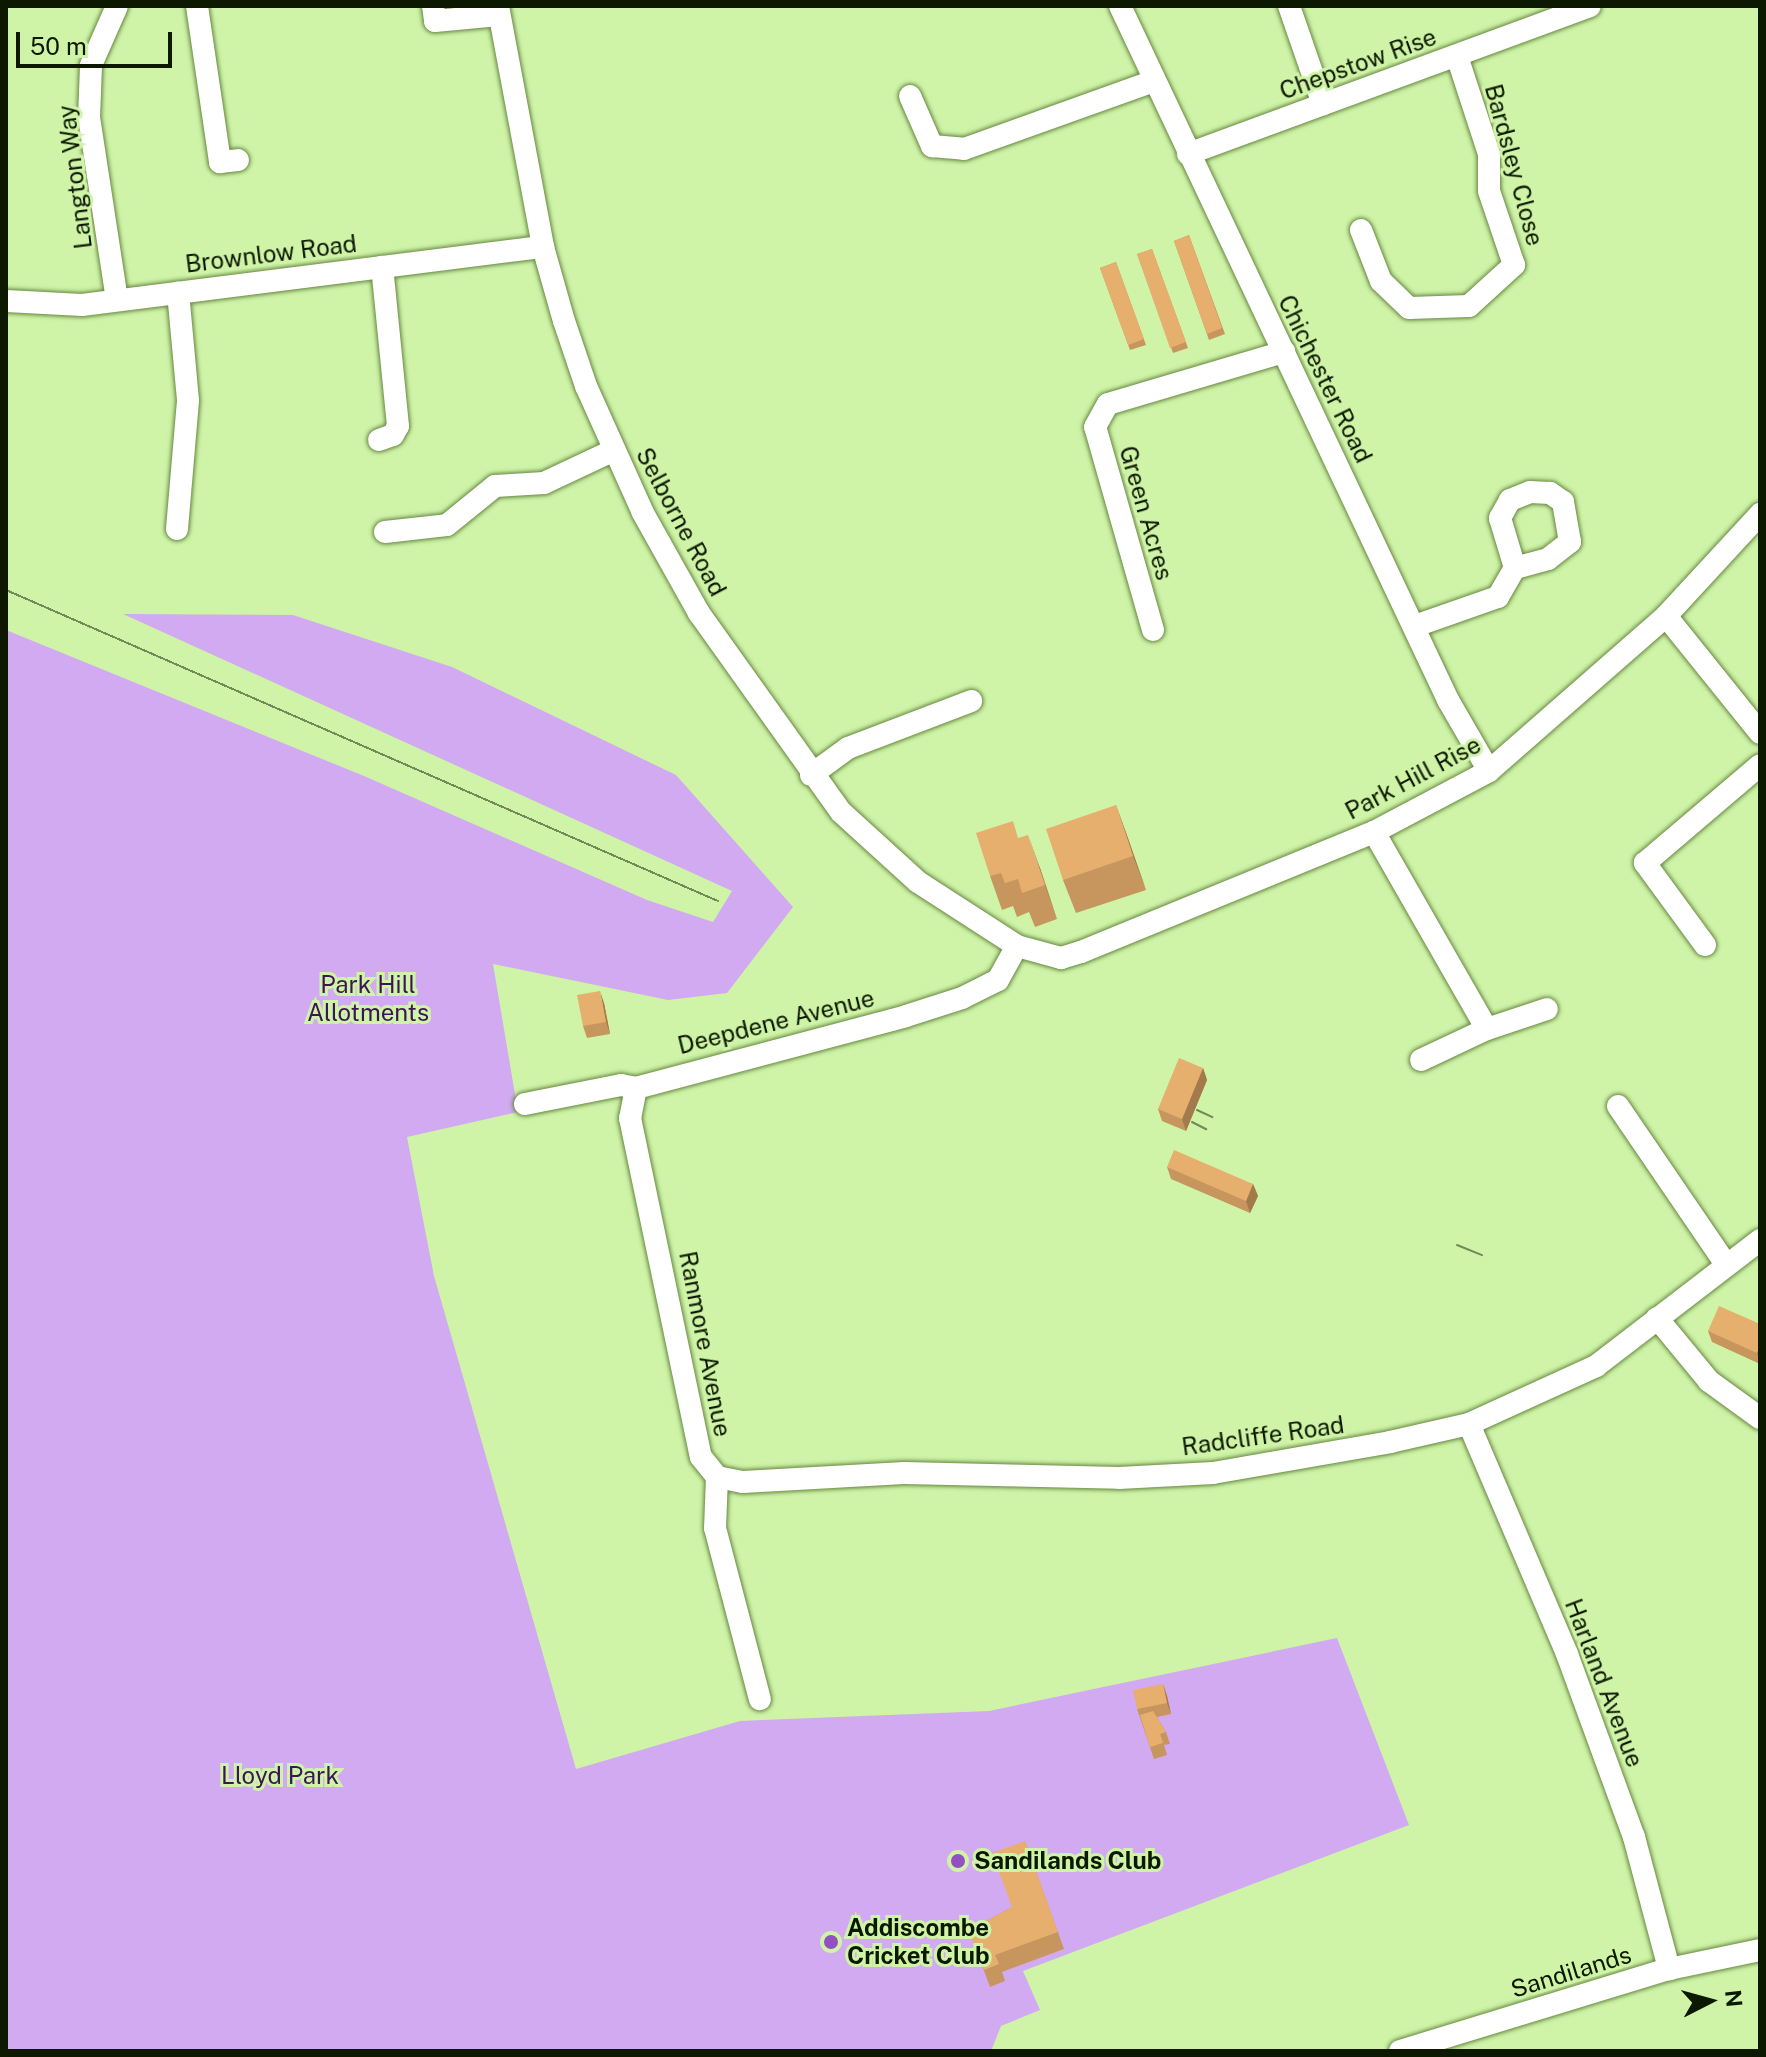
<!DOCTYPE html>
<style>
body{margin:0}
#map{position:relative;width:1766px;height:2057px;overflow:hidden;background:#cff4a8;font-family:"Public Sans",sans-serif}
div>[style]{position:absolute}
.green>*{inset:0;background:#d2aaf1}
.roads{filter:drop-shadow(0 0 2px #678740) drop-shadow(0 0 2px #678740)}
.street>*{height:22px;margin:-11px;padding:0 11px;transform-origin:11px;border-radius:11px;background:#fff}
.tram>*{height:2px;margin:-1px;padding:0 1px;transform-origin:1px;border-radius:1px;background:#718a57}
.wall>*{inset:0;background:#c7965e}
.shaded-wall>*{inset:0;background:#a27a4c}
.building>*{inset:0;background:#e7af6d}
.dots>*{width:22px;height:22px;translate:-50% -50%;box-sizing:border-box;border:4px solid #cff4a8;border-radius:50%}
span{translate:-50% -50%;white-space:nowrap;text-align:center;line-height:1.15;-webkit-text-stroke:6px #cff4a8;paint-order:stroke}
.street-label{font-size:24px;color:#0c1800}
.park-label{font-size:24px;color:#3d1456}
.poi-label{font-size:24px;color:#0c1800;font-weight:700}
.left{translate:0 -50%;text-align:left}
.frame{position:absolute;inset:0;border:8px solid #0c1800;pointer-events:none}
.north{position:absolute;left:1670px;top:1961px;width:80px;height:80px;-webkit-text-stroke:6px #cff4a8;paint-order:stroke;rotate:84deg;font-size:22px;font-weight:700;line-height:32px;text-align:center;color:#0c1800}
.north::after{content:'';display:block;margin:auto;width:28px;height:36px;background:#0c1800;clip-path:polygon(50% 0,100% 100%,50% 72%,0 100%)}
.scale{position:absolute;left:16px;top:32px;width:156px;height:36px;box-sizing:border-box;border:4px solid #0c1800;border-top:0;padding-left:10px;font-size:24px;line-height:28px;white-space:nowrap;color:#0c1800;-webkit-text-stroke:6px #cff4a8;paint-order:stroke}
</style>
<div id="map">
<div class="green">
<div style="clip-path:polygon(123px 614px,293px 615px,452px 667px,676px 775px,793px 907px,727px 993px,668px 1000px,493px 964px,518px 1112px,407px 1137px,434px 1276px,576px 1769px,740px 1721px,989px 1711px,1337px 1638px,1409px 1825px,1023px 1971px,1040px 2010px,1001px 2026px,991px 2051px,6px 2051px,6px 630px,364px 776px,647px 900px,713px 922px,732px 891px)"></div>
</div>
<div class="roads">
<div class="street">
<div style="left:197px;top:6px;width:158px;rotate:81.6deg"></div>
<div style="left:220px;top:162px;width:18px;rotate:-6deg"></div>
<div style="left:433px;top:6px;width:15px;rotate:82deg"></div>
<div style="left:435px;top:21px;width:64px;rotate:-5.4deg"></div>
<div style="left:498px;top:6px;width:245px;rotate:79.4deg"></div>
<div style="left:543px;top:247px;width:77px;rotate:74.2deg"></div>
<div style="left:564px;top:321px;width:69px;rotate:71.3deg"></div>
<div style="left:586px;top:386px;width:139px;rotate:65.8deg"></div>
<div style="left:643px;top:513px;width:115px;rotate:60.8deg"></div>
<div style="left:699px;top:613px;width:244px;rotate:54.5deg"></div>
<div style="left:841px;top:812px;width:104px;rotate:42.3deg"></div>
<div style="left:918px;top:882px;width:118px;rotate:32.9deg"></div>
<div style="left:1017px;top:946px;width:46px;rotate:15.3deg"></div>
<div style="left:1061px;top:958px;width:21px;rotate:-17deg"></div>
<div style="left:1081px;top:952px;width:317px;rotate:-22.3deg"></div>
<div style="left:1374px;top:832px;width:130px;rotate:-27.9deg"></div>
<div style="left:1489px;top:771px;width:235px;rotate:-41.2deg"></div>
<div style="left:1666px;top:616px;width:139px;rotate:-47.3deg"></div>
<div style="left:1120px;top:6px;width:768px;rotate:64.7deg"></div>
<div style="left:1448px;top:700px;width:82px;rotate:60deg"></div>
<div style="left:1289px;top:6px;width:104px;rotate:70.9deg"></div>
<div style="left:910px;top:96px;width:55px;rotate:66.3deg"></div>
<div style="left:932px;top:146px;width:32px;rotate:5deg"></div>
<div style="left:964px;top:149px;width:202px;rotate:-19.7deg"></div>
<div style="left:1188px;top:154px;width:428px;rotate:-20.2deg"></div>
<div style="left:1361px;top:230px;width:55px;rotate:68.6deg"></div>
<div style="left:1381px;top:281px;width:39px;rotate:44deg"></div>
<div style="left:1409px;top:308px;width:60px;rotate:-1.9deg"></div>
<div style="left:1469px;top:306px;width:61px;rotate:-42.3deg"></div>
<div style="left:1514px;top:265px;width:78px;rotate:-108.7deg"></div>
<div style="left:1489px;top:191px;width:37px;rotate:-90deg"></div>
<div style="left:1489px;top:154px;width:103px;rotate:-108.1deg"></div>
<div style="left:117px;top:300px;width:184px;rotate:-98.7deg"></div>
<div style="left:89px;top:118px;width:53px;rotate:-87.8deg"></div>
<div style="left:91px;top:65px;width:64px;rotate:-66.2deg"></div>
<div style="left:6px;top:301px;width:76px;rotate:3deg"></div>
<div style="left:82px;top:305px;width:465px;rotate:-7.2deg"></div>
<div style="left:379px;top:440px;width:15px;rotate:-20deg"></div>
<div style="left:393px;top:435px;width:10px;rotate:-61deg"></div>
<div style="left:398px;top:426px;width:160px;rotate:-95.7deg"></div>
<div style="left:177px;top:529px;width:129px;rotate:-85.1deg"></div>
<div style="left:188px;top:400px;width:108px;rotate:-95.3deg"></div>
<div style="left:385px;top:532px;width:62px;rotate:-6.4deg"></div>
<div style="left:447px;top:525px;width:62px;rotate:-39.1deg"></div>
<div style="left:495px;top:486px;width:49px;rotate:-3.5deg"></div>
<div style="left:544px;top:483px;width:77px;rotate:-25.2deg"></div>
<div style="left:1666px;top:616px;width:150px;rotate:51.2deg"></div>
<div style="left:1415px;top:626px;width:88px;rotate:-19.3deg"></div>
<div style="left:1498px;top:597px;width:34px;rotate:-60deg"></div>
<div style="left:1515px;top:568px;width:34px;rotate:-15deg"></div>
<div style="left:1548px;top:559px;width:28px;rotate:-38deg"></div>
<div style="left:1570px;top:542px;width:41px;rotate:-99.9deg"></div>
<div style="left:1563px;top:502px;width:16px;rotate:-145deg"></div>
<div style="left:1550px;top:493px;width:20px;rotate:-177deg"></div>
<div style="left:1530px;top:492px;width:22px;rotate:158deg"></div>
<div style="left:1510px;top:500px;width:21px;rotate:119deg"></div>
<div style="left:1500px;top:518px;width:52px;rotate:73.3deg"></div>
<div style="left:1153px;top:630px;width:211px;rotate:-105.9deg"></div>
<div style="left:1095px;top:427px;width:26px;rotate:-61deg"></div>
<div style="left:1108px;top:404px;width:184px;rotate:-16.5deg"></div>
<div style="left:811px;top:775px;width:46px;rotate:-36.1deg"></div>
<div style="left:848px;top:748px;width:132px;rotate:-20.9deg"></div>
<div style="left:1374px;top:832px;width:227px;rotate:60.2deg"></div>
<div style="left:1705px;top:945px;width:102px;rotate:-126.2deg"></div>
<div style="left:1645px;top:863px;width:151px;rotate:-40.4deg"></div>
<div style="left:1421px;top:1060px;width:73px;rotate:-25.2deg"></div>
<div style="left:1487px;top:1029px;width:63px;rotate:-18.4deg"></div>
<div style="left:636px;top:1088px;width:31px;rotate:101deg"></div>
<div style="left:630px;top:1118px;width:346px;rotate:78.2deg"></div>
<div style="left:701px;top:1457px;width:26px;rotate:51deg"></div>
<div style="left:717px;top:1477px;width:51px;rotate:92.2deg"></div>
<div style="left:715px;top:1528px;width:177px;rotate:75.3deg"></div>
<div style="left:525px;top:1104px;width:98px;rotate:-11.2deg"></div>
<div style="left:621px;top:1085px;width:15px;rotate:11deg"></div>
<div style="left:636px;top:1088px;width:279px;rotate:-14.9deg"></div>
<div style="left:906px;top:1016px;width:59px;rotate:-17.8deg"></div>
<div style="left:962px;top:998px;width:40px;rotate:-26.6deg"></div>
<div style="left:998px;top:980px;width:39px;rotate:-61deg"></div>
<div style="left:1618px;top:1106px;width:190px;rotate:55.7deg"></div>
<div style="left:1657px;top:1318px;width:82px;rotate:50.5deg"></div>
<div style="left:1709px;top:1381px;width:63px;rotate:36deg"></div>
<div style="left:1469px;top:1424px;width:250px;rotate:66.9deg"></div>
<div style="left:1567px;top:1654px;width:195px;rotate:69.9deg"></div>
<div style="left:1634px;top:1837px;width:137px;rotate:75.1deg"></div>
<div style="left:717px;top:1477px;width:26px;rotate:11deg"></div>
<div style="left:743px;top:1482px;width:161px;rotate:-3.2deg"></div>
<div style="left:904px;top:1473px;width:215px;rotate:1.3deg"></div>
<div style="left:1119px;top:1478px;width:94px;rotate:-3deg"></div>
<div style="left:1213px;top:1473px;width:180px;rotate:-9.9deg"></div>
<div style="left:1390px;top:1442px;width:81px;rotate:-12.8deg"></div>
<div style="left:1469px;top:1424px;width:140px;rotate:-24.5deg"></div>
<div style="left:1596px;top:1366px;width:207px;rotate:-37.5deg"></div>
<div style="left:1400px;top:2051px;width:281px;rotate:-17deg"></div>
<div style="left:1669px;top:1969px;width:93px;rotate:-11.8deg"></div>
</div>
</div>
<div class="tram">
<div style="left:6px;top:590px;width:777px;rotate:23.6deg"></div>
<div style="left:1197px;top:1110px;width:17px;rotate:25deg"></div>
<div style="left:1192px;top:1122px;width:16px;rotate:27deg"></div>
<div style="left:1457px;top:1245px;width:27px;rotate:22deg"></div>
</div>
<div class="wall">
<div style="clip-path:polygon(1189px 235px,1225px 334px,1209px 340px,1174px 241px)"></div>
<div style="clip-path:polygon(1152px 249px,1188px 348px,1173px 353px,1137px 254px)"></div>
<div style="clip-path:polygon(1116px 262px,1146px 345px,1130px 350px,1100px 268px)"></div>
<div style="clip-path:polygon(1116px 805px,1146px 890px,1076px 913px,1063px 880px)"></div>
<div style="clip-path:polygon(1019px 838px,1040px 868px,1057px 919px,1035px 927px,1029px 912px,1017px 917px,1013px 906px,1002px 910px,990px 876px)"></div>
<div style="clip-path:polygon(604px 1003px,610px 1034px,587px 1038px,583px 1026px)"></div>
<div style="clip-path:polygon(1203px 1068px,1207px 1080px,1186px 1131px,1162px 1121px,1158px 1109px)"></div>
<div style="clip-path:polygon(1167px 1167px,1253px 1184px,1258px 1196px,1250px 1213px,1171px 1179px)"></div>
<div style="clip-path:polygon(1760px 1324px,1760px 1364px,1712px 1342px,1708px 1331px)"></div>
<div style="clip-path:polygon(1163px 1684px,1167px 1696px,1171px 1714px,1157px 1717px,1166px 1732px,1170px 1744px,1164px 1745px,1167px 1755px,1154px 1759px,1137px 1709px)"></div>
<div style="clip-path:polygon(1025px 1841px,1064px 1949px,1002px 1972px,1005px 1981px,990px 1987px,969px 1930px,1012px 1907px)"></div>
</div>
<div class="shaded-wall">
<div style="clip-path:polygon(1116px 805px,1128px 838px,1146px 890px,1133px 856px)"></div>
<div style="clip-path:polygon(1028px 835px,1040px 868px,1057px 919px,1045px 885px)"></div>
<div style="clip-path:polygon(600px 991px,604px 1003px,610px 1034px,606px 1022px)"></div>
<div style="clip-path:polygon(1203px 1068px,1207px 1080px,1186px 1131px,1182px 1119px)"></div>
<div style="clip-path:polygon(1253px 1184px,1258px 1196px,1250px 1213px,1246px 1201px)"></div>
<div style="clip-path:polygon(1760px 1345px,1760px 1362px,1757px 1353px)"></div>
<div style="clip-path:polygon(1163px 1684px,1167px 1696px,1171px 1714px,1167px 1703px)"></div>
</div>
<div class="building">
<div style="clip-path:polygon(1189px 235px,1222px 328px,1207px 334px,1174px 241px)"></div>
<div style="clip-path:polygon(1152px 249px,1186px 342px,1170px 348px,1137px 254px)"></div>
<div style="clip-path:polygon(1116px 262px,1144px 339px,1128px 345px,1100px 268px)"></div>
<div style="clip-path:polygon(1116px 805px,1133px 856px,1063px 880px,1046px 829px)"></div>
<div style="clip-path:polygon(1013px 821px,1018px 838px,1028px 835px,1045px 885px,1022px 893px,1018px 879px,1005px 883px,1001px 873px,990px 876px,976px 833px)"></div>
<div style="clip-path:polygon(600px 991px,606px 1022px,583px 1026px,577px 995px)"></div>
<div style="clip-path:polygon(1179px 1058px,1203px 1068px,1182px 1119px,1158px 1109px)"></div>
<div style="clip-path:polygon(1174px 1150px,1253px 1184px,1246px 1201px,1167px 1167px)"></div>
<div style="clip-path:polygon(1719px 1306px,1760px 1324px,1760px 1345px,1757px 1353px,1708px 1331px)"></div>
<div style="clip-path:polygon(1163px 1684px,1167px 1703px,1137px 1709px,1133px 1690px)"></div>
<div style="clip-path:polygon(1153px 1711px,1166px 1732px,1160px 1734px,1163px 1743px,1150px 1747px,1140px 1715px)"></div>
<div style="clip-path:polygon(1025px 1841px,1058px 1932px,995px 1955px,999px 1964px,984px 1970px,969px 1930px,1012px 1907px,992px 1853px)"></div>
</div>
<div class="dots">
<div style="left:958px;top:1861px;background:#944fc3"></div>
<div style="left:831px;top:1942px;background:#944fc3"></div>
</div>
<div class="street-label">
<span style="left:1358px;top:64px;rotate:-20deg">Chepstow Rise</span>
<span style="left:1514px;top:165px;rotate:75deg">Bardsley Close</span>
<span style="left:75px;top:177px;rotate:-97deg">Langton Way</span>
<span style="left:271px;top:254px;rotate:-7deg">Brownlow Road</span>
<span style="left:1325px;top:379px;rotate:64deg">Chichester Road</span>
<span style="left:1146px;top:513px;rotate:74deg">Green Acres</span>
<span style="left:681px;top:522px;rotate:62deg">Selborne Road</span>
<span style="left:1413px;top:778px;rotate:-28deg">Park Hill Rise</span>
<span style="left:776px;top:1022px;rotate:-14deg">Deepdene Avenue</span>
<span style="left:705px;top:1344px;rotate:79deg">Ranmore Avenue</span>
<span style="left:1263px;top:1436px;rotate:-8deg">Radcliffe Road</span>
<span style="left:1604px;top:1683px;rotate:69deg">Harland Avenue</span>
<span style="left:1571px;top:1972px;rotate:-17deg">Sandilands</span>
</div>
<div class="park-label">
<span style="left:368px;top:999px">Park Hill<br>Allotments</span>
<span style="left:280px;top:1776px">Lloyd Park</span>
</div>
<div class="poi-label">
<span class="left" style="left:974px;top:1861px">Sandilands Club</span>
<span class="left" style="left:847px;top:1942px">Addiscombe<br>Cricket Club</span>
</div>
<div class="frame"></div>
<div class="north">N</div>
<div class="scale">50 m</div>
</div>
